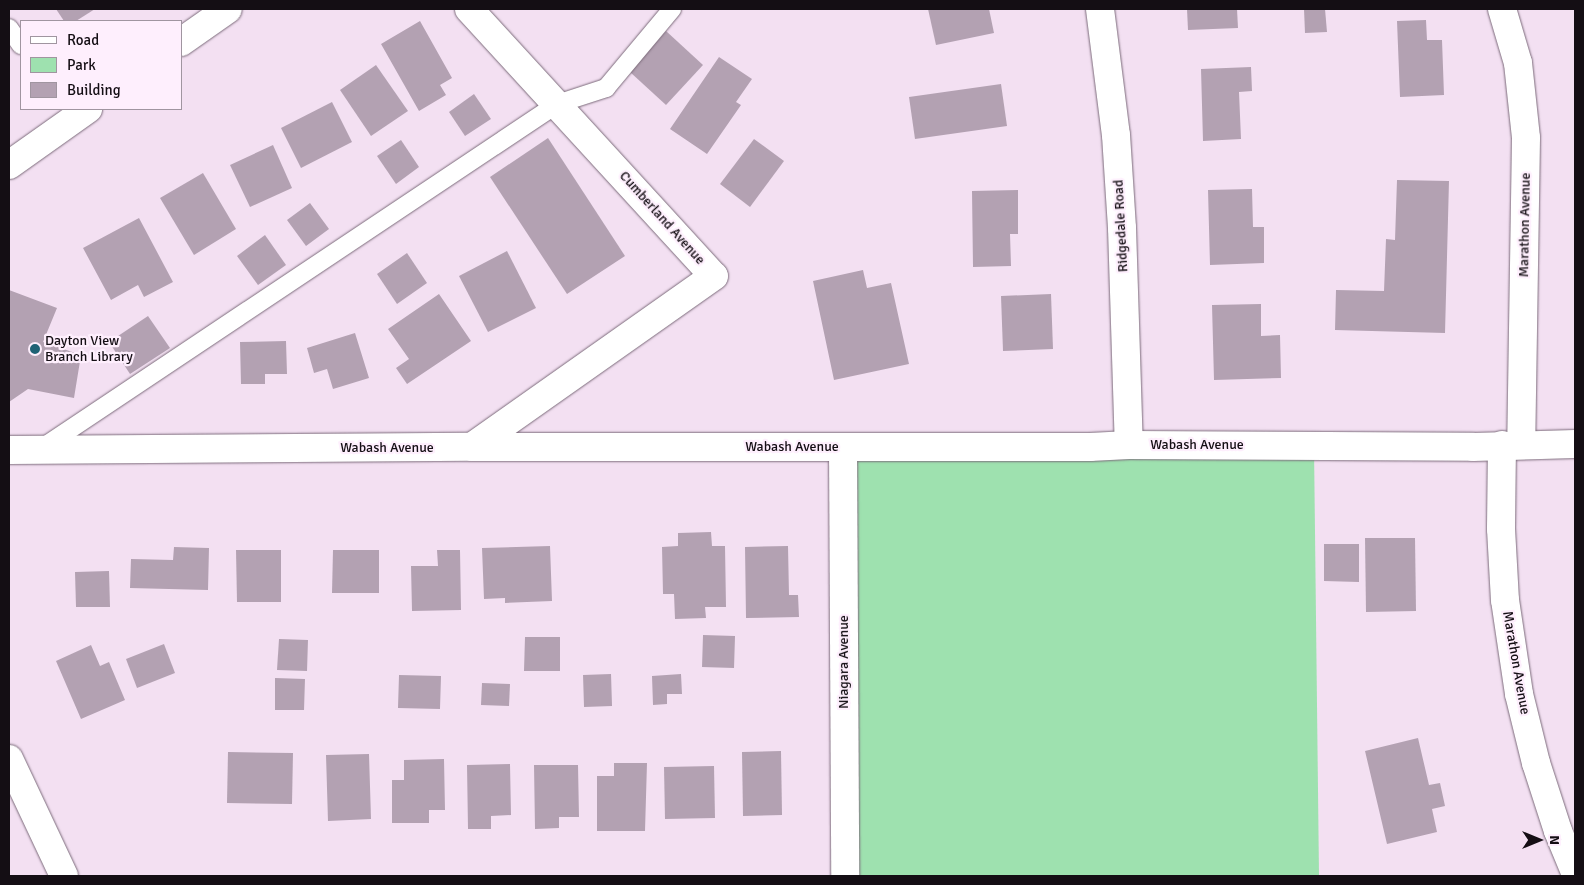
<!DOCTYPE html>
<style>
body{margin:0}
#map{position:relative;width:1584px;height:885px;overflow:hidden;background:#f3e0f2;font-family:Signika,sans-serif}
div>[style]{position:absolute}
.green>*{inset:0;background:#9ee1af}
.building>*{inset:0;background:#b3a1b2}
.roads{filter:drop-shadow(0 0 1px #7c6b7b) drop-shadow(0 0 1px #7c6b7b)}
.service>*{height:18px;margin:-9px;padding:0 9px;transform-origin:9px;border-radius:9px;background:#fff}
.minor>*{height:28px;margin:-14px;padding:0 14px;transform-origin:14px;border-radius:14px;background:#fff}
.primary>*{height:28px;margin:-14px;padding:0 14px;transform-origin:14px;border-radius:14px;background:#fff}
.dots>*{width:14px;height:14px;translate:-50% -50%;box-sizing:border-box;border:2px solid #feeffd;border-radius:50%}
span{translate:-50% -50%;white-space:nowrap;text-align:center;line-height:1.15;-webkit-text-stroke:4.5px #feeffd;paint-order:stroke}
.street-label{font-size:14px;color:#140e14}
.poi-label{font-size:14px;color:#140e14}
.left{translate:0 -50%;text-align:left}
.frame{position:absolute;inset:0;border:10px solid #140e14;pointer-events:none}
.legend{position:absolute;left:20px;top:20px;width:162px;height:90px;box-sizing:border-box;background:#feeffd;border:1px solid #a095a0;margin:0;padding:6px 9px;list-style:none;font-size:15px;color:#140e14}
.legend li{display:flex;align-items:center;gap:10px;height:25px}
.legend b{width:25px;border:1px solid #a095a0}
.north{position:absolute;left:1514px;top:815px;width:50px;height:50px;-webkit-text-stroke:4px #feeffd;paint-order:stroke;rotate:90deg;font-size:14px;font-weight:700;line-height:20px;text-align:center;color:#140e14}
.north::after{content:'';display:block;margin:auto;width:18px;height:22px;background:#140e14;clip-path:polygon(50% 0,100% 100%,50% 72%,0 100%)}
</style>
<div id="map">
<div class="green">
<div style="clip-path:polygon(1314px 446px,1319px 876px,845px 876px,843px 447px)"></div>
</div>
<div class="building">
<div style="clip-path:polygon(56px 9px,95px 9px,76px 21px,64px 21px)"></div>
<div style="clip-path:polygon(928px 9px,989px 9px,994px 33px,936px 45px)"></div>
<div style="clip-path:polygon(1187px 9px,1237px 9px,1238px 28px,1188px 30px)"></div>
<div style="clip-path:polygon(1304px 9px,1325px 9px,1327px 32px,1305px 33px)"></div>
<div style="clip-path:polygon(1426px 20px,1427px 40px,1442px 40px,1444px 95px,1400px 97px,1397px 21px)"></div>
<div style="clip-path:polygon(420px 21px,452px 78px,440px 85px,446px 95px,419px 111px,381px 44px)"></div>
<div style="clip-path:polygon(666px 31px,703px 65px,666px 105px,630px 72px)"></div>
<div style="clip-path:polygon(719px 57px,752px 79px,736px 102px,741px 105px,707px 154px,670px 129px)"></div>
<div style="clip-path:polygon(376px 65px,408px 111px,371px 136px,340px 90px)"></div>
<div style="clip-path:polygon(1251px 67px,1252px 91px,1239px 92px,1241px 139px,1203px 141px,1201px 69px)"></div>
<div style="clip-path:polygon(1001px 84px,1007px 126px,915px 139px,909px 97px)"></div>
<div style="clip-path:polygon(474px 94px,491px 119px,465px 136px,449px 112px)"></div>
<div style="clip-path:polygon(332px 102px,352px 142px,301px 168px,281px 128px)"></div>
<div style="clip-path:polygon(548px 138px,625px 256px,567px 294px,490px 177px)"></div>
<div style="clip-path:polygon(754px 139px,784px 161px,750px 207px,720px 184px)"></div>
<div style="clip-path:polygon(401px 140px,419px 167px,396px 184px,377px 156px)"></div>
<div style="clip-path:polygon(273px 145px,292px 188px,250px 207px,230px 165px)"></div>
<div style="clip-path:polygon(203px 173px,236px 229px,194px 255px,160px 198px)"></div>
<div style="clip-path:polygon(1397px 180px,1449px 181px,1445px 333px,1335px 330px,1336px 290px,1384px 291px,1386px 239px,1395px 240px)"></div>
<div style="clip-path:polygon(1252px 189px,1253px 227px,1264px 227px,1264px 263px,1210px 265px,1208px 190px)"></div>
<div style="clip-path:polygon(1018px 190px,1018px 234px,1010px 234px,1011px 266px,973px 267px,972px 191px)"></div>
<div style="clip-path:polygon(310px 203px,329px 229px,306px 246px,287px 220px)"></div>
<div style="clip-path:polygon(139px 218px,173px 282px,144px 297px,138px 285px,111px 300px,83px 248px)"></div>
<div style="clip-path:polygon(265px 235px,286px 265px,258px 285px,237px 256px)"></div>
<div style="clip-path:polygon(507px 251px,536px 308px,488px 332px,459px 276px)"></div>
<div style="clip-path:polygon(407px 253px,427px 283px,397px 304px,377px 274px)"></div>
<div style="clip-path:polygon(863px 270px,867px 288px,891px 283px,909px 364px,834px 380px,813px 281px)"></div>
<div style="clip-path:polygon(9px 290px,57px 308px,43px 342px,81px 355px,74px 398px,28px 389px,9px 402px)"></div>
<div style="clip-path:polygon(439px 294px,471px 341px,407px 384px,396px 368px,409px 359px,388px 329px)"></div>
<div style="clip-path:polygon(1051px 294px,1053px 349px,1003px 351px,1001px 296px)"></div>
<div style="clip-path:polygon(1261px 304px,1261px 336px,1280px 335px,1281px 378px,1214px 380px,1212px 305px)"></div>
<div style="clip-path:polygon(148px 316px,170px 348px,130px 374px,109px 342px)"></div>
<div style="clip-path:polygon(355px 333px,369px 378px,333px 389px,327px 369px,314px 373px,307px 348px)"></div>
<div style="clip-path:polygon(286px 341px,287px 374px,265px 374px,265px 384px,241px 384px,240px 342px)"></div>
<div style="clip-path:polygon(711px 532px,712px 546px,725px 546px,726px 607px,705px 607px,706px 618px,675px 619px,674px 594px,663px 594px,662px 547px,678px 546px,678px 533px)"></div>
<div style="clip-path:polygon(1365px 538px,1415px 538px,1416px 611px,1366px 612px)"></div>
<div style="clip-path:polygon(1324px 544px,1359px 544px,1359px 582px,1324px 581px)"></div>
<div style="clip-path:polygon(550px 546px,552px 601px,505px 603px,505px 598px,484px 599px,482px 548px)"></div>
<div style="clip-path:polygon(788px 546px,789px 595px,798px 595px,799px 617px,746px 618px,745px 547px)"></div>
<div style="clip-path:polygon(174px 547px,209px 548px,208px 590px,130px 588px,131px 559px,173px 560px)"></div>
<div style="clip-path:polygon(236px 550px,281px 550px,281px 602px,237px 602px)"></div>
<div style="clip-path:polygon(333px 550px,379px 550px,379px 593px,332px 593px)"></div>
<div style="clip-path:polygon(437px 550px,460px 550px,461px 610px,412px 611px,411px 566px,438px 566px)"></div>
<div style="clip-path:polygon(109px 571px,110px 607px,76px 607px,75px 572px)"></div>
<div style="clip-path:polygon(703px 635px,735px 636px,734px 668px,702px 667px)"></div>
<div style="clip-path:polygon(525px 637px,560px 637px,560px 671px,524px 671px)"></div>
<div style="clip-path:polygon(279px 639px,308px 640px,307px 671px,277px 670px)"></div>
<div style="clip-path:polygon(164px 644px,175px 673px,137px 688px,126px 659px)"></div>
<div style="clip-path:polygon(91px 645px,100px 666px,109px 662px,125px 700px,81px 719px,56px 661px)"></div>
<div style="clip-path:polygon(611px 674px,612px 706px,584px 707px,583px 675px)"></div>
<div style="clip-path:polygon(681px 674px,682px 694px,667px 694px,667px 704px,653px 705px,652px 676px)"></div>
<div style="clip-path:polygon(399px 675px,441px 676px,440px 709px,398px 708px)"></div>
<div style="clip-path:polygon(275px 678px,305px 679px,304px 710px,275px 710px)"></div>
<div style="clip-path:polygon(482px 683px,510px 684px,509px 706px,481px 705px)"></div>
<div style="clip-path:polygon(1418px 738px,1429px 785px,1440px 783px,1445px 806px,1432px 809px,1437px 832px,1387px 844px,1365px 751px)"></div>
<div style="clip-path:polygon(781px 751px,782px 815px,743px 816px,742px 752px)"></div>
<div style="clip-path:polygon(228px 752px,293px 753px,292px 804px,227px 803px)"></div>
<div style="clip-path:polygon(369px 754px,371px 819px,328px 821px,326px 755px)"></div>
<div style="clip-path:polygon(444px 759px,445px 810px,429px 810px,429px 823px,392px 823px,392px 780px,404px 780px,404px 760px)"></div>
<div style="clip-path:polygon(614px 763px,647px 763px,645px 831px,597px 831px,597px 776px,614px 776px)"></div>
<div style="clip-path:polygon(510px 764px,511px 815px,491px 816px,491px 829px,468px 829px,467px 765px)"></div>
<div style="clip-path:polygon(534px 765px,578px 765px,579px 817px,559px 817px,559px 828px,535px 829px)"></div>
<div style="clip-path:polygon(714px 766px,715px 818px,665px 819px,664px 767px)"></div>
</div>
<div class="roads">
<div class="service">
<div style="left:9px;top:28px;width:21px;rotate:55deg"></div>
<div style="left:42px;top:448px;width:619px;rotate:-33.74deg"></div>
<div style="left:557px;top:104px;width:52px;rotate:-18.1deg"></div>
<div style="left:606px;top:88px;width:103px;rotate:-50.1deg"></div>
</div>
<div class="minor">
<div style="left:469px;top:9px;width:362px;rotate:47.5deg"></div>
<div style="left:714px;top:276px;width:296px;rotate:144.8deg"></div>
<div style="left:1100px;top:9px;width:127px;rotate:82.8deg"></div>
<div style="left:1116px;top:135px;width:93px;rotate:86.3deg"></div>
<div style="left:1122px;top:228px;width:217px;rotate:88.2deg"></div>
<div style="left:1502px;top:9px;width:56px;rotate:73.5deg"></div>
<div style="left:1518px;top:63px;width:75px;rotate:83.9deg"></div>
<div style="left:1526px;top:138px;width:307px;rotate:90.9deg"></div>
<div style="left:1502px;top:445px;width:84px;rotate:90.7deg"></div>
<div style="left:1501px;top:529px;width:71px;rotate:86.8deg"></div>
<div style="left:1505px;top:600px;width:95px;rotate:81.5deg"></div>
<div style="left:1519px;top:694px;width:71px;rotate:76.2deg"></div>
<div style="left:1536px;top:763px;width:71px;rotate:72.1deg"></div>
<div style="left:1558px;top:831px;width:44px;rotate:67.5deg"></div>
<div style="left:843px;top:447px;width:429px;rotate:89.7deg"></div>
<div style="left:9px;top:450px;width:463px;rotate:-0.4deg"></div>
<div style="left:472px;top:447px;width:618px"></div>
<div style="left:1090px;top:447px;width:39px;rotate:-3deg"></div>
<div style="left:1129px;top:445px;width:344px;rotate:0.3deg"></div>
<div style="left:1473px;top:447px;width:102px;rotate:-1.7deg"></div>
<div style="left:9px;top:759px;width:129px;rotate:64.8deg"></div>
</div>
<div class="primary">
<div style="left:181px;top:42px;width:57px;rotate:-35.1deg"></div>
<div style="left:9px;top:165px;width:97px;rotate:-35.3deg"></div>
</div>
</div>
<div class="dots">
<div style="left:35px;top:349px;background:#1f6275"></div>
</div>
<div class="street-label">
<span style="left:662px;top:218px;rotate:48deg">Cumberland Avenue</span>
<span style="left:1525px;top:225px;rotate:-89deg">Marathon Avenue</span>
<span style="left:1121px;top:226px;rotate:-93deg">Ridgedale Road</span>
<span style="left:1197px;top:445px">Wabash Avenue</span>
<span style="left:792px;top:447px">Wabash Avenue</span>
<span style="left:387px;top:448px">Wabash Avenue</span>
<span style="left:844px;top:662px;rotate:-90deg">Niagara Avenue</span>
<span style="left:1516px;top:663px;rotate:80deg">Marathon Avenue</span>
</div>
<div class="poi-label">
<span class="left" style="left:45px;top:349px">Dayton View<br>Branch Library</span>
</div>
<div class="frame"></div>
<ul class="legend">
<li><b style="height:6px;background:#fff"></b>Road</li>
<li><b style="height:14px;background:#9ee1af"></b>Park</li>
<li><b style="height:14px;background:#b3a1b2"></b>Building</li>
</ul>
<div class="north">N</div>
</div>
